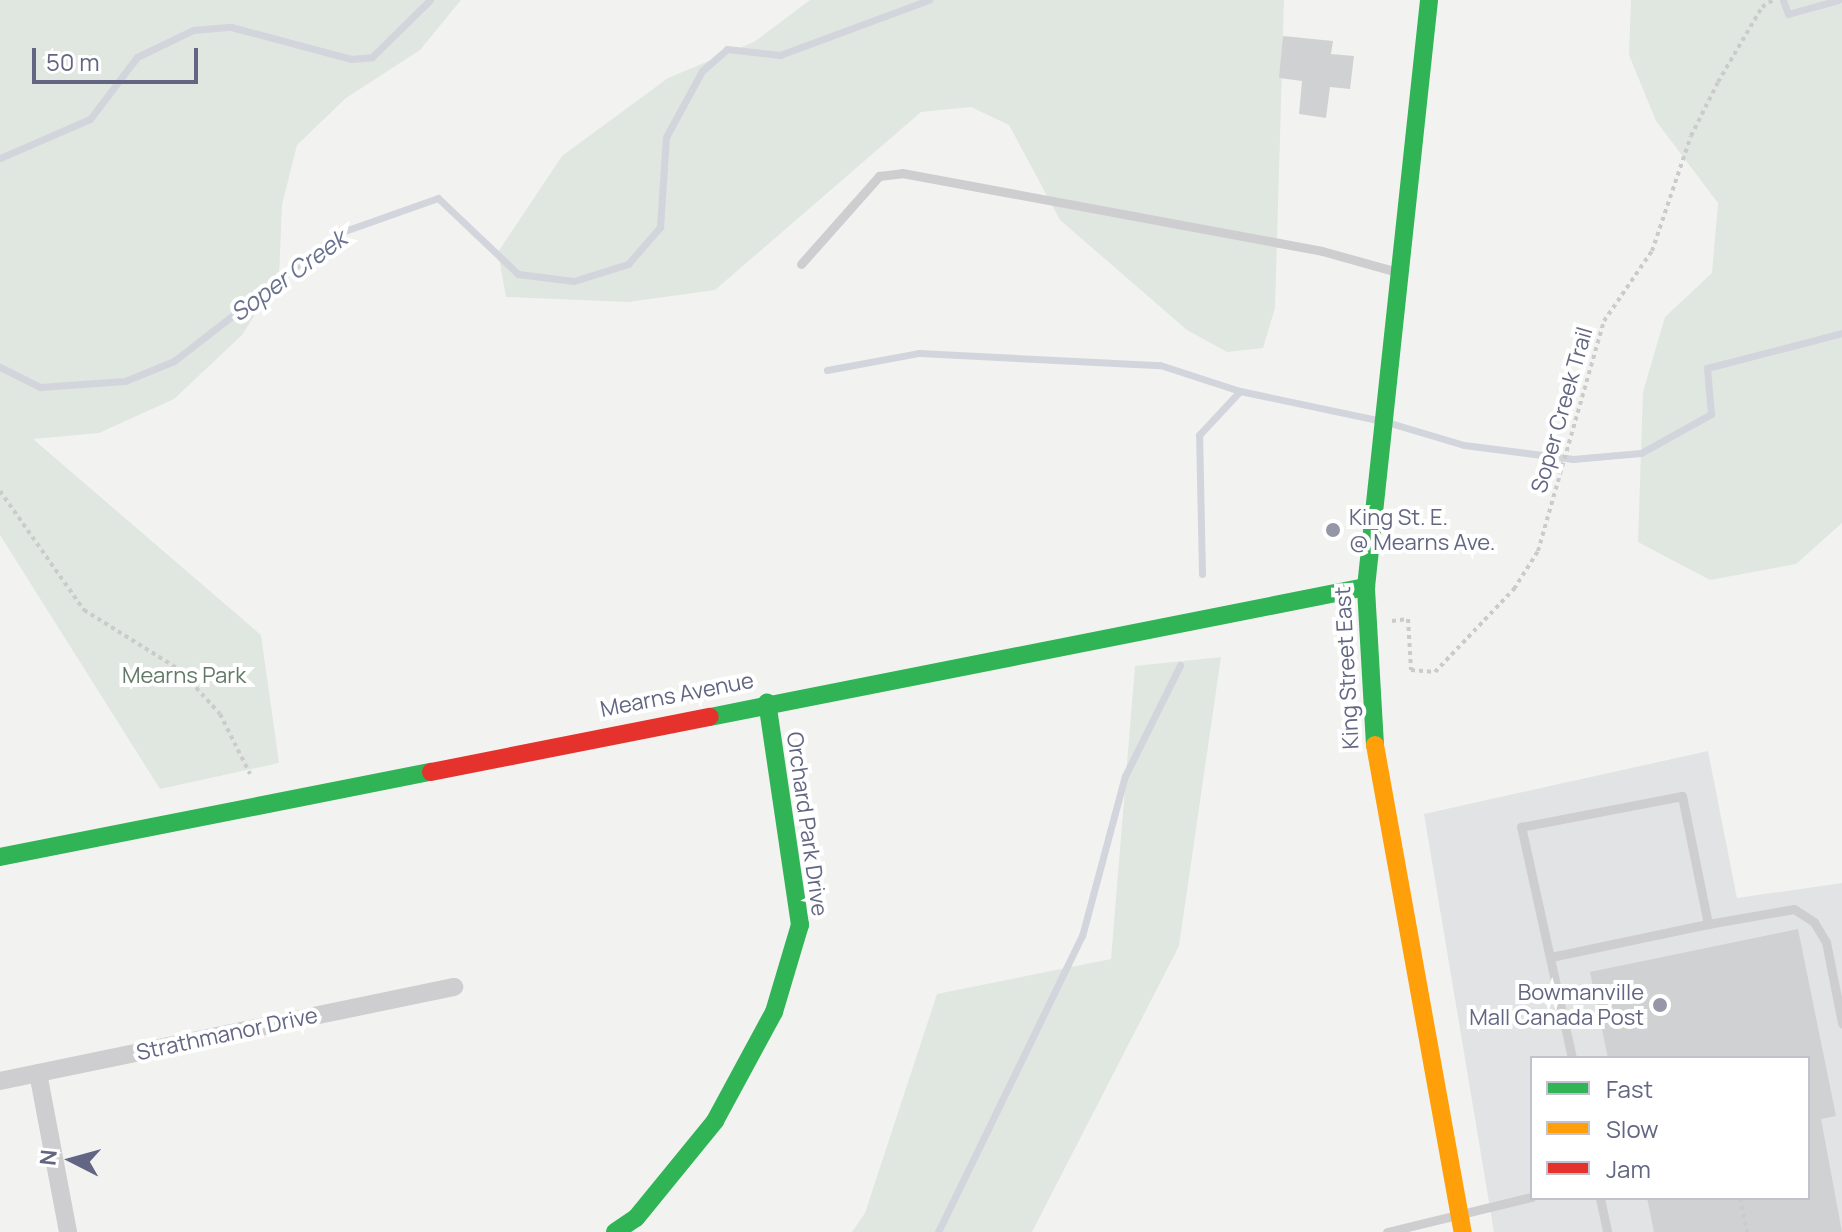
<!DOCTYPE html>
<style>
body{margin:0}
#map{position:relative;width:1842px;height:1232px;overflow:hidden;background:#f2f3f1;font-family:Manrope,sans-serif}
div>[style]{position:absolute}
.built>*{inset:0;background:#e2e3e4}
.green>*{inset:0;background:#e0e6e0}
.stream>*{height:7px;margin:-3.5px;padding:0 3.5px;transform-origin:3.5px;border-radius:3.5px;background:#d2d5db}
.building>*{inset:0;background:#d0d1d2}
.path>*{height:4px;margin-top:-2px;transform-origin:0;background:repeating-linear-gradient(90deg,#cbcbcc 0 4px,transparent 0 8px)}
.lane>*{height:9px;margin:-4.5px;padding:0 4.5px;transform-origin:4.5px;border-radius:4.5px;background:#ceced0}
.street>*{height:18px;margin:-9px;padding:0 9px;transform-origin:9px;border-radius:9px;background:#ceced0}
.fast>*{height:18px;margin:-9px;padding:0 9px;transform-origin:9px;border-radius:9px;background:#30b455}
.slow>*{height:18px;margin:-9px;padding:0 9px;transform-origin:9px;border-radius:9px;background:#ff9f0a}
.jam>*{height:18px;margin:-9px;padding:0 9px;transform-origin:9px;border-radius:9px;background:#e5322d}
.dots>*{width:22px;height:22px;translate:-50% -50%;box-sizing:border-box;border:4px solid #fff;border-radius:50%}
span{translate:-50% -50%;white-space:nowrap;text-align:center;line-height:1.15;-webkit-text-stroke:8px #fff;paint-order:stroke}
.street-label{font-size:22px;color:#636682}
.poi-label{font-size:22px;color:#636682}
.left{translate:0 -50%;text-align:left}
.right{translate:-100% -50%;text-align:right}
.park-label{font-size:22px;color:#627967}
.water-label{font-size:24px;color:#68728d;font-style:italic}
.legend{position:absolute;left:1530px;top:1056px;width:280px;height:144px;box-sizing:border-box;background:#fff;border:2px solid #c1c2cd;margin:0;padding:10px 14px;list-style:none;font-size:24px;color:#636682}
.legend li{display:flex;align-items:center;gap:16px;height:40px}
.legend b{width:40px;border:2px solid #c1c2cd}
.north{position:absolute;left:32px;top:1120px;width:80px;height:80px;-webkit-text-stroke:6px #fff;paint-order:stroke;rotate:276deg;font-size:22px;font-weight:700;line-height:32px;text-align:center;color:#636682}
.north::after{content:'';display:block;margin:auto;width:28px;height:36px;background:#636682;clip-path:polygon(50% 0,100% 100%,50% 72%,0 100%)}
.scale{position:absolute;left:32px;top:48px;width:166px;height:36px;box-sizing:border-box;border:4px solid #636682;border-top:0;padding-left:10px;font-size:24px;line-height:28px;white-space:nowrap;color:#636682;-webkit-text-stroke:6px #fff;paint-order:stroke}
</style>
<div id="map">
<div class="built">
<div style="clip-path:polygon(evenodd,1708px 751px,1737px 898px,1842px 883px,1842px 1232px,1494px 1232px,1424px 814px,1708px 751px,1532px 1058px,1808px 1058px,1808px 1198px,1532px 1198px,1532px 1058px)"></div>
</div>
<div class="green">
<div style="clip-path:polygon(0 0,461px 0,420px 50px,346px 98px,297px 145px,282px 205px,279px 277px,242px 335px,174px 399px,99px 433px,33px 439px,261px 635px,279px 763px,160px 789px,0 535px)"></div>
<div style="clip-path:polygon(810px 0,1284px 0,1275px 308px,1263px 348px,1227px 352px,1187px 330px,1060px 220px,1009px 125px,971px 107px,921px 112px,715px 290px,628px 302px,506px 297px,498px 252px,562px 156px,668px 78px,754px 42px)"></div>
<div style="clip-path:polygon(1631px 0,1842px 0,1842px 523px,1796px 564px,1710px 580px,1638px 542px,1643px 392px,1665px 317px,1712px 273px,1718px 203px,1656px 121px,1629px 55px)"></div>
<div style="clip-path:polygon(1221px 657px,1179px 946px,1032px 1232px,852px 1232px,865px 1213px,937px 994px,1111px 959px,1135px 666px)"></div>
</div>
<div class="stream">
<div style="left:1783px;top:0;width:15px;rotate:70deg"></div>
<div style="left:1788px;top:14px;width:52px;rotate:-15.6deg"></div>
<div style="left:0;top:158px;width:98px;rotate:-23.4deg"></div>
<div style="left:90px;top:119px;width:78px;rotate:-52.8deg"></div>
<div style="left:137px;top:57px;width:62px;rotate:-25.7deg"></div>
<div style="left:193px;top:30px;width:38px;rotate:-5deg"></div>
<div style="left:231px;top:27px;width:124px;rotate:14.9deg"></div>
<div style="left:351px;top:59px;width:21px;rotate:-5deg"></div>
<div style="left:372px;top:57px;width:81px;rotate:-44.5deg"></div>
<div style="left:0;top:367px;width:45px;rotate:26.6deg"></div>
<div style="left:40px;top:387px;width:85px;rotate:-4deg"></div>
<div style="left:125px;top:381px;width:53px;rotate:-22.2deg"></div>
<div style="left:174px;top:361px;width:209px;rotate:-37.8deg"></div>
<div style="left:339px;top:233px;width:105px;rotate:-19.5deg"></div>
<div style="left:438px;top:198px;width:110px;rotate:43.5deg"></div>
<div style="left:518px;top:274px;width:56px;rotate:7.1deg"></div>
<div style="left:574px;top:281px;width:57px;rotate:-17.5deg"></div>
<div style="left:628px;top:264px;width:49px;rotate:-49.1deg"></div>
<div style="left:660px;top:227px;width:90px;rotate:-86.2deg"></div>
<div style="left:666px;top:137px;width:75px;rotate:-61.4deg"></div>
<div style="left:702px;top:71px;width:33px;rotate:-41deg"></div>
<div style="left:727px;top:49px;width:53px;rotate:6.5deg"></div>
<div style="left:780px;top:55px;width:159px;rotate:-20.3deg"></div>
<div style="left:827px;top:370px;width:94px;rotate:-10.5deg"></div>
<div style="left:919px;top:353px;width:241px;rotate:2.9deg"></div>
<div style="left:1160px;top:365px;width:84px;rotate:18deg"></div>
<div style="left:1240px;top:391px;width:141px;rotate:11.9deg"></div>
<div style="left:1390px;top:423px;width:77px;rotate:16.6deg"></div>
<div style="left:1464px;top:445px;width:110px;rotate:7.3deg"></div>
<div style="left:1573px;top:459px;width:68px;rotate:-5deg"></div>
<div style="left:1641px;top:453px;width:80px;rotate:-29.1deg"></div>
<div style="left:1711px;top:414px;width:46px;rotate:-95deg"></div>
<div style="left:1707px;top:368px;width:139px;rotate:-14.5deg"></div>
<div style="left:1202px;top:574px;width:139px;rotate:-91.2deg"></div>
<div style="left:1199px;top:435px;width:60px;rotate:-47deg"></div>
<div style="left:938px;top:1232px;width:329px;rotate:-64.1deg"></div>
<div style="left:1082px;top:936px;width:166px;rotate:-75deg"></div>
<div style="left:1125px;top:776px;width:124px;rotate:-63.6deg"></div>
</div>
<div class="building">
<div style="clip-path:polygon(1283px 36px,1333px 41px,1331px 54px,1354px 56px,1350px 89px,1330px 87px,1326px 118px,1299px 114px,1302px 81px,1279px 78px)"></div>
<div style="clip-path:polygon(1798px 929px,1836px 1116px,1821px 1119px,1842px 1232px,1654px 1232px,1647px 1198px,1808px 1198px,1808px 1058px,1608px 1058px,1590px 972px)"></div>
</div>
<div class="path">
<div style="left:0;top:491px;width:146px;rotate:54.8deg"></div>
<div style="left:84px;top:610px;width:113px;rotate:32deg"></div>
<div style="left:180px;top:670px;width:59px;rotate:47.7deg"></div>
<div style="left:220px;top:714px;width:67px;rotate:63.4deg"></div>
<div style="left:1392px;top:621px;width:16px;rotate:-7deg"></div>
<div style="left:1408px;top:619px;width:51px;rotate:86.6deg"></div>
<div style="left:1411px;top:670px;width:24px;rotate:5deg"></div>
<div style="left:1435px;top:672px;width:115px;rotate:-46.4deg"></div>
<div style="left:1514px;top:589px;width:45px;rotate:-57.7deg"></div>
<div style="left:1538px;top:551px;width:239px;rotate:-74deg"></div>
<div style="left:1604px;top:321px;width:85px;rotate:-55.6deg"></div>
<div style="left:1652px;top:251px;width:121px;rotate:-71.3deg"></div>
<div style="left:1691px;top:136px;width:60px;rotate:-63.4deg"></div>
<div style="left:1718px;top:82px;width:87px;rotate:-59.6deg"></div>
<div style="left:1762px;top:7px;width:13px;rotate:-32deg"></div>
<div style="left:1740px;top:1198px;width:35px;rotate:78deg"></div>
</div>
<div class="lane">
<div style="left:801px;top:264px;width:118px;rotate:-48.4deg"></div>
<div style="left:879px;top:176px;width:23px;rotate:-7deg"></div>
<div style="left:902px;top:173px;width:427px;rotate:10.5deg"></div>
<div style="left:1322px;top:251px;width:75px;rotate:15.5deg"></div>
<div style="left:1551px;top:957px;width:160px;rotate:-11.9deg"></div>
<div style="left:1572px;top:1058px;width:237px;rotate:-102.4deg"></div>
<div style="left:1521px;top:827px;width:164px;rotate:-10.9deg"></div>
<div style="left:1682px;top:796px;width:131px;rotate:78.5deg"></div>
<div style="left:1708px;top:924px;width:87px;rotate:-9.9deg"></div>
<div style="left:1794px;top:909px;width:24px;rotate:33deg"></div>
<div style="left:1814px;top:922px;width:23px;rotate:59deg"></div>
<div style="left:1826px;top:942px;width:83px;rotate:78.8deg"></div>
<div style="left:1600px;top:1198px;width:35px;rotate:78deg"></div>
<div style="left:1387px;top:1232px;width:149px;rotate:-13.6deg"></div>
</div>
<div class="street">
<div style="left:38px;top:1073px;width:162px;rotate:79.3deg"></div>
<div style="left:0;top:1081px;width:464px;rotate:-11.7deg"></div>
</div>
<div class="fast">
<div style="left:710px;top:717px;width:669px;rotate:-11.21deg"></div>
<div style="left:1375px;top:745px;width:158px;rotate:-93.3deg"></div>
<div style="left:1366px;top:587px;width:590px;rotate:-83.87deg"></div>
<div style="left:0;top:857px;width:439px;rotate:-11.2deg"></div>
<div style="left:615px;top:1232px;width:25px;rotate:-34deg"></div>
<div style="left:636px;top:1218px;width:125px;rotate:-50.8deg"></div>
<div style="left:715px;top:1121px;width:124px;rotate:-61.6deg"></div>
<div style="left:774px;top:1012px;width:91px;rotate:-73.4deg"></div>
<div style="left:800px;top:925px;width:225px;rotate:-98.4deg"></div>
</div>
<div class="slow">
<div style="left:1375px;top:745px;width:495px;rotate:79.8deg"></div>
</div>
<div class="jam">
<div style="left:431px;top:772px;width:284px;rotate:-11.2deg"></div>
</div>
<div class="dots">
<div style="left:1333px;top:530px;background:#9597a9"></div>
<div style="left:1660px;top:1005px;background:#9597a9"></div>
</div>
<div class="street-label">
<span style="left:1562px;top:410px;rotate:-74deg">Soper Creek Trail</span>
<span style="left:1347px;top:668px;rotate:-93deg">King Street East</span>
<span style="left:677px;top:695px;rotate:-11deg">Mearns Avenue</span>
<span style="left:807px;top:824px;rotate:82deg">Orchard Park Drive</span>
<span style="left:227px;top:1034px;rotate:-12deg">Strathmanor Drive</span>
</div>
<div class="poi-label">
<span class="left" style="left:1349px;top:530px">King St. E.<br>@ Mearns Ave.</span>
<span class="right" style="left:1644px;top:1005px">Bowmanville<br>Mall Canada Post</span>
</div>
<div class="park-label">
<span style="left:184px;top:676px">Mearns Park</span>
</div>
<div class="water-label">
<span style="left:288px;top:275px;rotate:-36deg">Soper Creek</span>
</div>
<ul class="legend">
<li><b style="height:10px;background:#30b455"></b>Fast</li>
<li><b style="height:10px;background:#ff9f0a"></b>Slow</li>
<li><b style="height:10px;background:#e5322d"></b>Jam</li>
</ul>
<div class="north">N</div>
<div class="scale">50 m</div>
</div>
